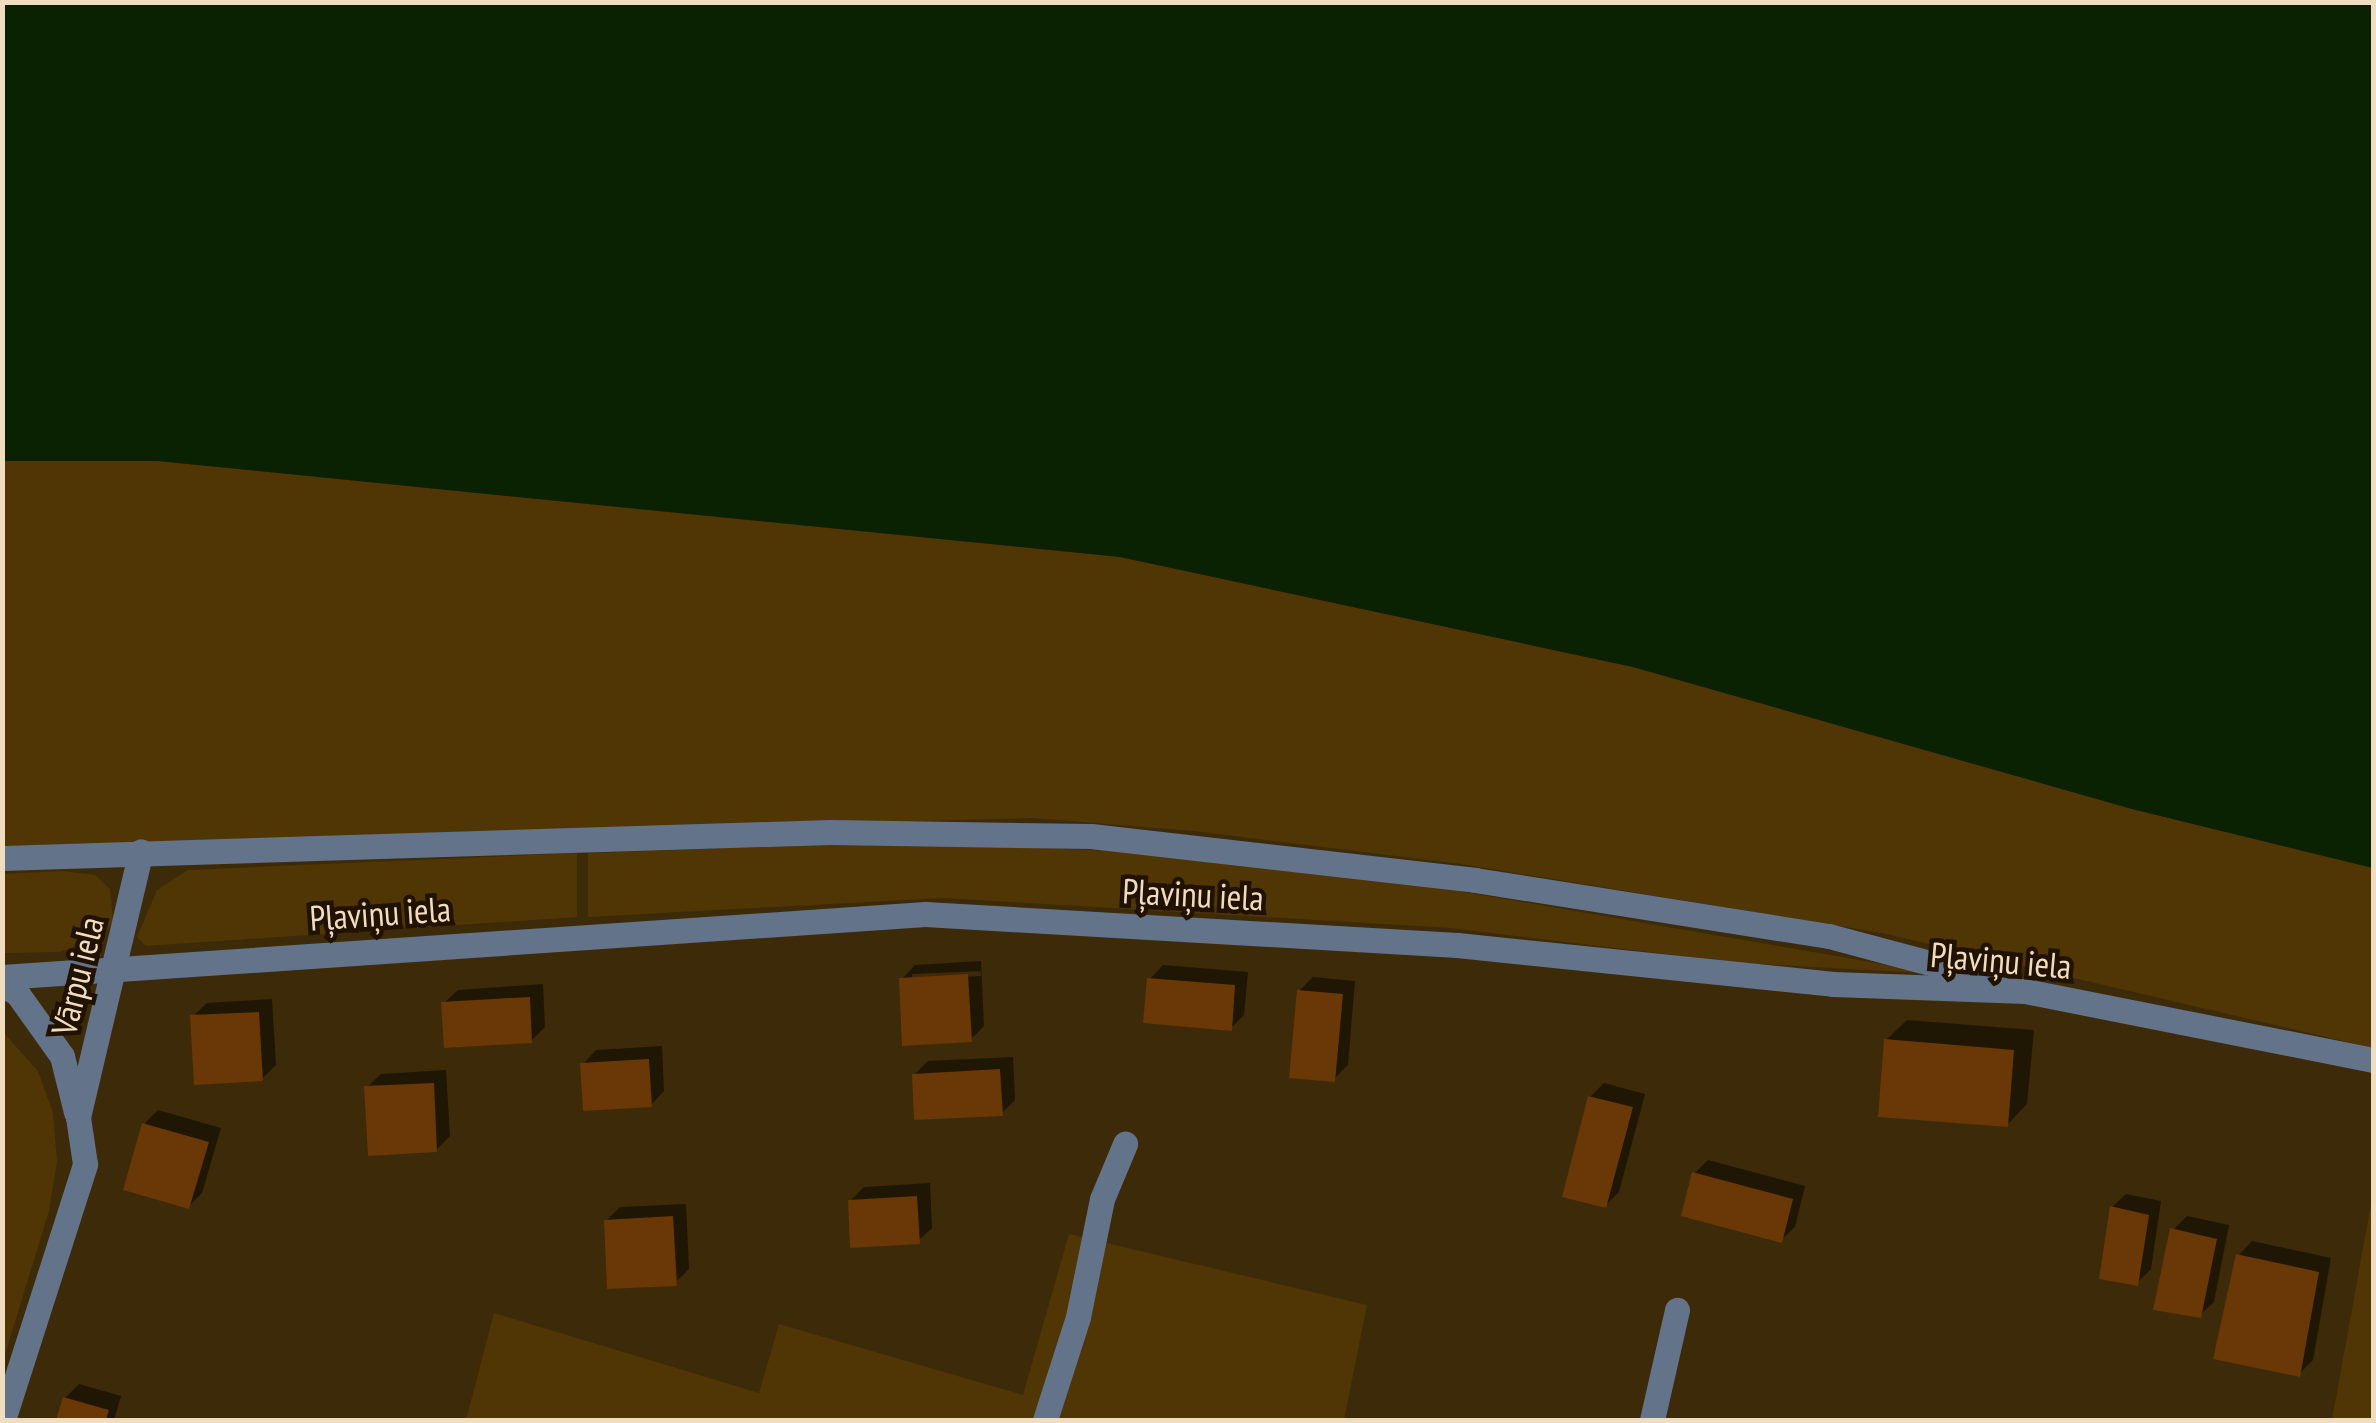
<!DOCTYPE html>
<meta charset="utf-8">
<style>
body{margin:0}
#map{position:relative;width:2376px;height:1423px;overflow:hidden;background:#3d2a08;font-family:"PT Sans Narrow",sans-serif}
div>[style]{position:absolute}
.green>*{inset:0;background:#503604}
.water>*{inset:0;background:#0a2102}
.shadow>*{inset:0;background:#0007}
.building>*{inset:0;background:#6a3706}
.minor>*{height:25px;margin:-12.5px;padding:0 12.5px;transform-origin:12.5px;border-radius:12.5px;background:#63738a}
span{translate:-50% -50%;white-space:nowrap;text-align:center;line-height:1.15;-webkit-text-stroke:9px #211200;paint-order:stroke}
.street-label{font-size:35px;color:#f0dcbe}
.frame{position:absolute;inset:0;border:5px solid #f0dcbe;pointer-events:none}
</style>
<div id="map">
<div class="green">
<div style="clip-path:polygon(2px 461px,158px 461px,1120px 557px,1633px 667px,2132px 809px,2373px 868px,2373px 1048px,1882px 933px,1461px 864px,1194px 831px,1033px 818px,3px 846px)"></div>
<div style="clip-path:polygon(885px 843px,1123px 851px,1418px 884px,1941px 974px,1740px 963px,1450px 928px,944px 898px,588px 917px,588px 853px)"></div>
<div style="clip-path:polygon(577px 853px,577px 917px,146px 946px,137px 937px,157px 890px,188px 870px)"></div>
<div style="clip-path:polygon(62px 871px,95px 875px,110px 889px,113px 920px,104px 936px,60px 952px,3px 953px,2px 874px)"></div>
<div style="clip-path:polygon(3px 1032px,38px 1071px,53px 1113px,57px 1161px,49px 1211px,3px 1361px)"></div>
<div style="clip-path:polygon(2373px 1193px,2373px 1420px,2332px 1420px)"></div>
<div style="clip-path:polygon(1069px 1234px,1367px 1305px,1344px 1420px,466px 1420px,494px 1313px,759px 1393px,779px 1324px,1023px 1395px)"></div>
</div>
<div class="water">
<div style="clip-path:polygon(2px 3px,2373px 3px,2373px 868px,2132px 809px,1633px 667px,1120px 557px,158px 461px,3px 461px)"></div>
</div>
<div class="shadow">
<div style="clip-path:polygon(evenodd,981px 961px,984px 1026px,970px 1040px,902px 979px,915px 965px,981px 961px,981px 971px,981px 976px,912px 979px,912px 974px,981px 971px)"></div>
<div style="clip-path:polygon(1163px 965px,1248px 972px,1244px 1015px,1231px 1028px,1150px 979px)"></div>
<div style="clip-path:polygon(1313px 977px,1355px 981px,1348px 1065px,1334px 1079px,1299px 991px)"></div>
<div style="clip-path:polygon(543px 984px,545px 1027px,531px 1041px,444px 1003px,458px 990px)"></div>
<div style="clip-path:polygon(272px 999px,276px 1065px,262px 1079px,193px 1016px,207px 1003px)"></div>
<div style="clip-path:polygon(1907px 1020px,2034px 1030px,2027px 1104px,2007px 1125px,1886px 1040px)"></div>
<div style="clip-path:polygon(662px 1046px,664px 1091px,651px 1105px,583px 1064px,596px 1050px)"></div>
<div style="clip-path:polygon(1013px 1057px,1015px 1100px,1002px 1113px,914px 1075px,928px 1061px)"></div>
<div style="clip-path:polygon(446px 1070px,450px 1136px,436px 1150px,367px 1087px,381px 1074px)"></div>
<div style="clip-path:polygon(1604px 1083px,1645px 1094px,1619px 1192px,1605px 1206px,1590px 1097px)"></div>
<div style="clip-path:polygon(158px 1110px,221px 1128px,202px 1193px,189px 1206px,144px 1124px)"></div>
<div style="clip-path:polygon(1708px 1160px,1805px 1186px,1795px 1227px,1781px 1240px,1695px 1173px)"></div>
<div style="clip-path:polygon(930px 1183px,932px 1228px,918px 1241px,850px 1201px,864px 1187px)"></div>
<div style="clip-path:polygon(2126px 1194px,2161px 1201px,2151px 1269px,2137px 1283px,2112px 1207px)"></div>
<div style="clip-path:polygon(686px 1204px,689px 1269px,675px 1283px,606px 1221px,620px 1207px)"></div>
<div style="clip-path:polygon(2187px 1216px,2229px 1225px,2214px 1302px,2200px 1315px,2173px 1230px)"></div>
<div style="clip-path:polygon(2252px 1241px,2331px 1258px,2313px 1360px,2299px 1374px,2239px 1255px)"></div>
<div style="clip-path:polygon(79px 1384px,121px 1396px,114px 1420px,58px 1420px,65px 1398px)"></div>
</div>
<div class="building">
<div style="clip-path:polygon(968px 974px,972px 1042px,902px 1046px,899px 978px)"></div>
<div style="clip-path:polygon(1147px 978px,1235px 985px,1232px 1031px,1143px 1023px)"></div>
<div style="clip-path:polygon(1297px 990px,1343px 994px,1335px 1082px,1289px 1078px)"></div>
<div style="clip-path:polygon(530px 997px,532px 1043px,444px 1048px,441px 1002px)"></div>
<div style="clip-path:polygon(259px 1012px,263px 1081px,194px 1085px,190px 1015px)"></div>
<div style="clip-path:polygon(1884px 1039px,2014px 1050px,2008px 1127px,1878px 1117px)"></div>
<div style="clip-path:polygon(649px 1059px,652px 1107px,583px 1111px,580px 1063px)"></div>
<div style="clip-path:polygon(1000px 1069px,1003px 1116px,914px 1120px,912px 1074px)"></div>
<div style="clip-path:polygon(434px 1083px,437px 1152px,368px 1156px,364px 1086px)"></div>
<div style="clip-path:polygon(1588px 1096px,1633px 1107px,1606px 1208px,1562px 1197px)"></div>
<div style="clip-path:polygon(142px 1123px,209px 1142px,189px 1209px,123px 1190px)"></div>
<div style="clip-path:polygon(1692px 1172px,1793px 1199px,1782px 1243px,1681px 1216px)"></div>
<div style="clip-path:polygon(917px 1196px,920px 1244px,850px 1248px,848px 1200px)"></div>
<div style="clip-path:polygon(2110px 1206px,2149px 1215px,2138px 1286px,2099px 1279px)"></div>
<div style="clip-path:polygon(673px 1216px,677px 1286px,607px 1289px,604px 1220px)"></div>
<div style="clip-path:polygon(2170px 1228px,2217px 1239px,2201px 1318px,2153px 1310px)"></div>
<div style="clip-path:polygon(2236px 1254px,2319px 1272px,2300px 1377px,2213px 1359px)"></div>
<div style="clip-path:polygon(63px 1397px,109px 1410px,106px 1420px,56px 1420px)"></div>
</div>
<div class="minor">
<div style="left:2px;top:858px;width:829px;rotate:-1.8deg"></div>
<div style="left:831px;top:832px;width:260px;rotate:0.9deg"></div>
<div style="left:1091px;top:836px;width:387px;rotate:6.5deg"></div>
<div style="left:1475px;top:880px;width:358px;rotate:9deg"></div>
<div style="left:1829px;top:936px;width:185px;rotate:15deg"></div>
<div style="left:2px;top:977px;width:925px;rotate:-3.9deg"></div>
<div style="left:925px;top:914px;width:533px;rotate:3.33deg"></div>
<div style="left:1457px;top:945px;width:378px;rotate:5.9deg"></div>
<div style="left:1833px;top:984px;width:192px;rotate:2.1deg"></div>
<div style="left:2025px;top:991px;width:356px;rotate:11.2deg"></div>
<div style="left:2px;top:985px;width:17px;rotate:28deg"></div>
<div style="left:17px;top:993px;width:77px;rotate:54.5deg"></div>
<div style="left:62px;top:1056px;width:58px;rotate:76deg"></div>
<div style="left:3px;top:1420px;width:269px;rotate:-72.2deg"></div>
<div style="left:85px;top:1164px;width:48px;rotate:-98.5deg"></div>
<div style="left:78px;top:1117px;width:273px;rotate:-76.7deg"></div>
<div style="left:1045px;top:1420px;width:108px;rotate:-72.2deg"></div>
<div style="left:1078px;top:1317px;width:120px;rotate:-78.5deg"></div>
<div style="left:1102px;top:1199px;width:60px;rotate:-67.3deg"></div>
<div style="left:1652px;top:1420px;width:113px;rotate:-77.2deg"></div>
</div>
<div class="street-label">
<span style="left:1193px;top:894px;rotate:3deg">Pļaviņu iela</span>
<span style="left:380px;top:913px;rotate:-4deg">Pļaviņu iela</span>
<span style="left:2001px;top:960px;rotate:5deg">Pļaviņu iela</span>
<span style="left:77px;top:976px;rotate:-76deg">Vārpu iela</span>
</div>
<div class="frame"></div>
</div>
